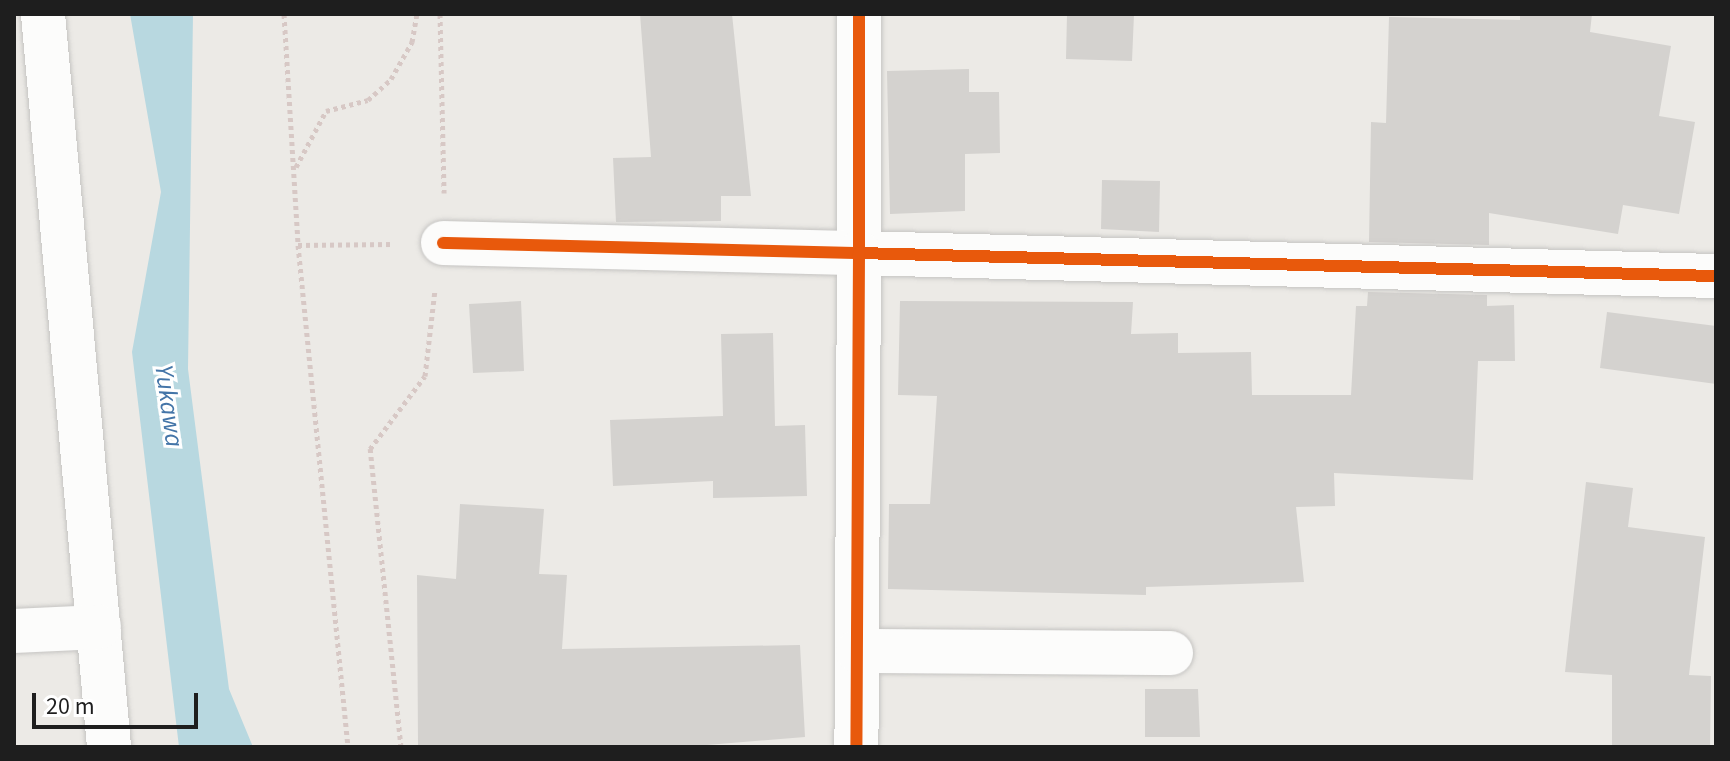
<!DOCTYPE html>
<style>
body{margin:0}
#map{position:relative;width:1730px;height:761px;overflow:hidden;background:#eceae6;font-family:"Source Sans 3",sans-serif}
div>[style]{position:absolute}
.water>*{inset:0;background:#b8d8e0}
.building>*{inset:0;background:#d4d2cf}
.path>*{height:5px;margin-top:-2.5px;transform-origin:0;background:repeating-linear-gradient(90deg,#d7c8c5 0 4px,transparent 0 8px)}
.roads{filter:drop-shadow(0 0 2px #c5c4c2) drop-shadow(0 0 2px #c5c4c2)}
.minor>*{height:44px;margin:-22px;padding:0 22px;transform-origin:22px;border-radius:22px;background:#fcfcfb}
.cycleway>*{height:12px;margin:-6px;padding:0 6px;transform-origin:6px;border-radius:6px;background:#e8590c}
span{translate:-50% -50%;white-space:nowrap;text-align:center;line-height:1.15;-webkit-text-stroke:6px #fff;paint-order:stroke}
.water-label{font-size:26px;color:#4475a8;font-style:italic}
.frame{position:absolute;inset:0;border:16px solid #1e1e1e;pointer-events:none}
.scale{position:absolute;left:32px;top:693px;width:166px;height:36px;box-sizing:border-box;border:4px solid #1e1e1e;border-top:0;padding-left:10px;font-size:24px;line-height:28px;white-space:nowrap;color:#1e1e1e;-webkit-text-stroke:6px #fff;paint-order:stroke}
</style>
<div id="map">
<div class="water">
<div style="clip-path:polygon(130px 14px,193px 14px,188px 369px,229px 689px,253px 747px,179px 747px,132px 352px,161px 192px)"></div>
</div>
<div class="building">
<div style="clip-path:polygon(640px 14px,732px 14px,751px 196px,721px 196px,721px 221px,616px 222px,613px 158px,651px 157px)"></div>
<div style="clip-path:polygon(1067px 14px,1134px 14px,1132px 61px,1066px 59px)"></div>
<div style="clip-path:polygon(1520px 14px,1592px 14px,1590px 32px,1671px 46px,1659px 116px,1695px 122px,1679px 214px,1623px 205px,1618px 234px,1489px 213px,1489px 245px,1369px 242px,1371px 122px,1386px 123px,1389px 17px,1520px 20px)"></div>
<div style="clip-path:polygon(969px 69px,969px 92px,999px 92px,1000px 153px,965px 154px,965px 211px,890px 214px,887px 71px)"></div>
<div style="clip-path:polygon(1102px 180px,1160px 181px,1159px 232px,1101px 229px)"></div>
<div style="clip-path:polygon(1368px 292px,1487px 295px,1487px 306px,1514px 305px,1515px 361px,1478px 361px,1473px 480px,1334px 473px,1335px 506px,1296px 507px,1304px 582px,1146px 587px,1146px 595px,888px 589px,889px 504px,930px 504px,937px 396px,898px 395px,900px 301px,1133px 302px,1131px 334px,1178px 333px,1178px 353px,1251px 352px,1252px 395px,1351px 395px,1356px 306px,1367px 306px)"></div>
<div style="clip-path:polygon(521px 301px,524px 371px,473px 373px,469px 304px)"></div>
<div style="clip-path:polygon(1607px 312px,1716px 326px,1716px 384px,1600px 368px)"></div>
<div style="clip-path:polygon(773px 333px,775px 426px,805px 425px,807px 496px,713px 498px,713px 481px,613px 486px,610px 420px,723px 416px,721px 334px)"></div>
<div style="clip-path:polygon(1586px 482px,1633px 488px,1628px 527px,1705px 537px,1689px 675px,1711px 676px,1710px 747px,1612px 747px,1612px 675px,1565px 672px)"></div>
<div style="clip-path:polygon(460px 504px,544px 509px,539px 574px,567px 575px,562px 649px,800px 645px,805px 737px,683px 747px,418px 747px,417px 575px,456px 579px)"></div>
<div style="clip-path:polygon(1145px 689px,1198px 689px,1200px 737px,1145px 737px)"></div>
</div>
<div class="path">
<div style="left:284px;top:14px;width:231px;rotate:86.5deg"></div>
<div style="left:298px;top:245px;width:504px;rotate:84.31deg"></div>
<div style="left:440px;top:14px;width:179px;rotate:88.7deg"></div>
<div style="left:296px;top:167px;width:64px;rotate:-61.8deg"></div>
<div style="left:326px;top:111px;width:43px;rotate:-14.7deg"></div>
<div style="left:368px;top:100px;width:31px;rotate:-42deg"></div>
<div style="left:391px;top:79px;width:43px;rotate:-60.4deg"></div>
<div style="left:412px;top:42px;width:28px;rotate:-80deg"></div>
<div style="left:298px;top:245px;width:95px;rotate:-0.6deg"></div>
<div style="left:401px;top:747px;width:300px;rotate:-95.9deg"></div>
<div style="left:370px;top:449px;width:91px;rotate:-53deg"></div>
<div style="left:425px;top:376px;width:87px;rotate:-83.4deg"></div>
</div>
<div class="roads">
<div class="minor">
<div style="left:43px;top:14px;width:736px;rotate:84.85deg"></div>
<div style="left:859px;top:14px;width:239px;rotate:90deg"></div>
<div style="left:859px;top:253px;width:857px;rotate:1.54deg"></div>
<div style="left:443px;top:243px;width:416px;rotate:1.4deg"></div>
<div style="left:859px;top:253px;width:494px;rotate:90.3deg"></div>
<div style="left:14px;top:631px;width:85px;rotate:-2.7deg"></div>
<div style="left:858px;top:651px;width:313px;rotate:0.4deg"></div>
</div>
</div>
<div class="cycleway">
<div style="left:859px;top:14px;width:239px;rotate:90deg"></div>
<div style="left:859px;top:253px;width:857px;rotate:1.54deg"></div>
<div style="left:443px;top:243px;width:416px;rotate:1.4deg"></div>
<div style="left:859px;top:253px;width:494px;rotate:90.3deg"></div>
</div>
<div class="water-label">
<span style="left:169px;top:406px;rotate:82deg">Yukawa</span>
</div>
<div class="frame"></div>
<div class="scale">20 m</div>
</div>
